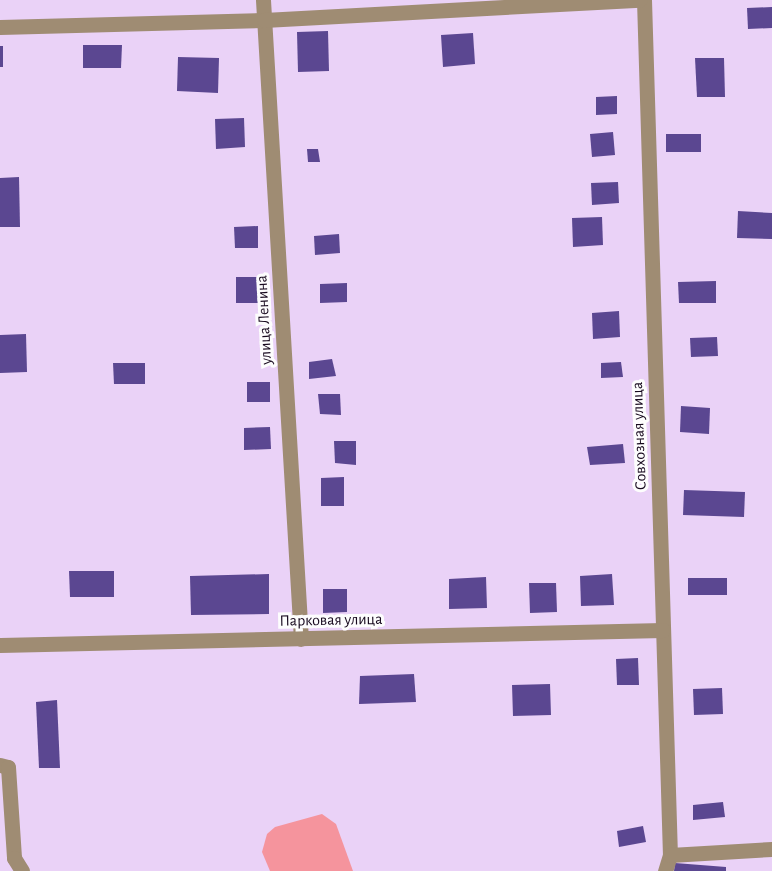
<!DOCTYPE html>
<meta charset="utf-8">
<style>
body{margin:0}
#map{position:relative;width:772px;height:871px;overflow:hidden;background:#ead2f7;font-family:"Alegreya Sans",sans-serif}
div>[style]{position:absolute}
.green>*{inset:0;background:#f5949d}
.building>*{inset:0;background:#5b4791}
.minor>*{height:15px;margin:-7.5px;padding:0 7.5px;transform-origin:7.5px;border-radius:7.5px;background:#9f8c73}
span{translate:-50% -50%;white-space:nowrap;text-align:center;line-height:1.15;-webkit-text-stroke:6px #fdfdfd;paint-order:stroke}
.street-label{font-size:16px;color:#17091e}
</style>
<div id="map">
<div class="green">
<div style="clip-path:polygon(322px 814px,336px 824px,353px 871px,270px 871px,262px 852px,267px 834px,275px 827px)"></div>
</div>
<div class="building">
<div style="clip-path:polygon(772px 7px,772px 28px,748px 29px,747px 8px)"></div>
<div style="clip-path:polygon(328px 31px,329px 71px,298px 72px,297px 32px)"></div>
<div style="clip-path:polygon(473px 33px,475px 64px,443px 67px,441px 35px)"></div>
<div style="clip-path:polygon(83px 45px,122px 45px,121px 68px,83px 68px)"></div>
<div style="clip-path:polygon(0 46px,3px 46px,3px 67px,0 67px)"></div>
<div style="clip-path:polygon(178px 57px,219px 58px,218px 93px,177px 91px)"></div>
<div style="clip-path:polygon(695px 58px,724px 58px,725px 97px,697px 97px)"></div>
<div style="clip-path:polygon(617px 96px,617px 114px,596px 115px,596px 97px)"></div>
<div style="clip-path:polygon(244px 118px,245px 147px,216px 149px,215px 119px)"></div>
<div style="clip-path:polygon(613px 132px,615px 155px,592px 157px,590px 134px)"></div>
<div style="clip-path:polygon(666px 134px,701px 134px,701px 152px,666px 152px)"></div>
<div style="clip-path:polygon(307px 149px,318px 149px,320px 162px,308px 162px)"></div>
<div style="clip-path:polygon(19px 177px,20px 227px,0 227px,0 178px)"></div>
<div style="clip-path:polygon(618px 182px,619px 203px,592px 205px,591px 183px)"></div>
<div style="clip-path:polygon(738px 211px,772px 213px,772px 239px,737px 238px)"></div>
<div style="clip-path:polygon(602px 217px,603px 245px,573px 247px,572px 218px)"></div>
<div style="clip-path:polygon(258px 226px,258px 248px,235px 248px,234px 227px)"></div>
<div style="clip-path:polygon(339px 234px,340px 253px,315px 255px,314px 236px)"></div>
<div style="clip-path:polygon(236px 277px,260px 277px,260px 303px,236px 303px)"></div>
<div style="clip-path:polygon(716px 281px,716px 303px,679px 303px,678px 282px)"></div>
<div style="clip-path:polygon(347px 283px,347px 302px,320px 303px,320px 284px)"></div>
<div style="clip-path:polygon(619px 311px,620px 337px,593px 339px,592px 313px)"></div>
<div style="clip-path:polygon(26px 334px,27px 372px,0 373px,0 335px)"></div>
<div style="clip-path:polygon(717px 337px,718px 356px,691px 357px,690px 338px)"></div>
<div style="clip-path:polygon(332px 359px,336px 376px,309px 379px,309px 362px)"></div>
<div style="clip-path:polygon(621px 362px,623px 377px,601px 378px,601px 363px)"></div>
<div style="clip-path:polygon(113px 363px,145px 363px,145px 384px,114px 384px)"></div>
<div style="clip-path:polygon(247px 382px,270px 382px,270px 402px,247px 402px)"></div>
<div style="clip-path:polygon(318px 394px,340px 394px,341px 415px,320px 414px)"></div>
<div style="clip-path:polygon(681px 406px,710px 408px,709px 434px,680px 432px)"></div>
<div style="clip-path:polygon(270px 427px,271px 449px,244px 450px,244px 428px)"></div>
<div style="clip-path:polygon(334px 441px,356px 441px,356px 465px,335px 463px)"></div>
<div style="clip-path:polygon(623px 444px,625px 463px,590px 465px,587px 447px)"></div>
<div style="clip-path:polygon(344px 477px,344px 506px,321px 506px,321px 478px)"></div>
<div style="clip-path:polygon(684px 490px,745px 492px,744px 517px,683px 515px)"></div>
<div style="clip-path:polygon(69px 571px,114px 571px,114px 597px,70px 597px)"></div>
<div style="clip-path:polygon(269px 574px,269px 614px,191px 615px,190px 576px)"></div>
<div style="clip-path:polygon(612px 574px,614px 605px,581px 606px,580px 576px)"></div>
<div style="clip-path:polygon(486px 577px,487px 608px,449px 609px,449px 579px)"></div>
<div style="clip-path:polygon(688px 578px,727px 578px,727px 595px,688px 595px)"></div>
<div style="clip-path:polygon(529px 583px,556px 583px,557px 612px,530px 613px)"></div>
<div style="clip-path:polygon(323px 589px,347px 589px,347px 612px,323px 613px)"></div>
<div style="clip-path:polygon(638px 658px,639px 685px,617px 685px,616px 659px)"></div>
<div style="clip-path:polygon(414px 674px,416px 702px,359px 704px,360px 676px)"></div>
<div style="clip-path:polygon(550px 684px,551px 715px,513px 716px,512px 685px)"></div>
<div style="clip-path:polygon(722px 688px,723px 714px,694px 715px,693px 689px)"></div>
<div style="clip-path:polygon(57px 700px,60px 768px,39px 768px,36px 702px)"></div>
<div style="clip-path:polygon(723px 802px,725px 817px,693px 820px,693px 805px)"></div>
<div style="clip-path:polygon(643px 826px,646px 842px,619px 847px,617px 831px)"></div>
<div style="clip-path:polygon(675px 863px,726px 867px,726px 871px,674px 871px)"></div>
</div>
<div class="minor">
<div style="left:263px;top:0;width:640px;rotate:86.6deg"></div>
<div style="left:644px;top:0;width:855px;rotate:88.26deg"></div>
<div style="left:670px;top:855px;width:17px;rotate:107deg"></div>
<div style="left:0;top:27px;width:264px;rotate:-1.5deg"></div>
<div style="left:264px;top:20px;width:376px;rotate:-3.1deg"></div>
<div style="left:0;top:645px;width:663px;rotate:-1.3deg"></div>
<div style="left:0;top:765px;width:8px;rotate:14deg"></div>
<div style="left:8px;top:767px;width:91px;rotate:86.2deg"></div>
<div style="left:14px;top:858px;width:15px;rotate:58deg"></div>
<div style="left:670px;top:855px;width:102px;rotate:-3.4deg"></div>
</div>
<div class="street-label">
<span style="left:264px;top:320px;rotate:-93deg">улица Ленина</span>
<span style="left:639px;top:436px;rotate:-92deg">Совхозная улица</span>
<span style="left:331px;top:620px;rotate:-1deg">Парковая улица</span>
</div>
</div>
